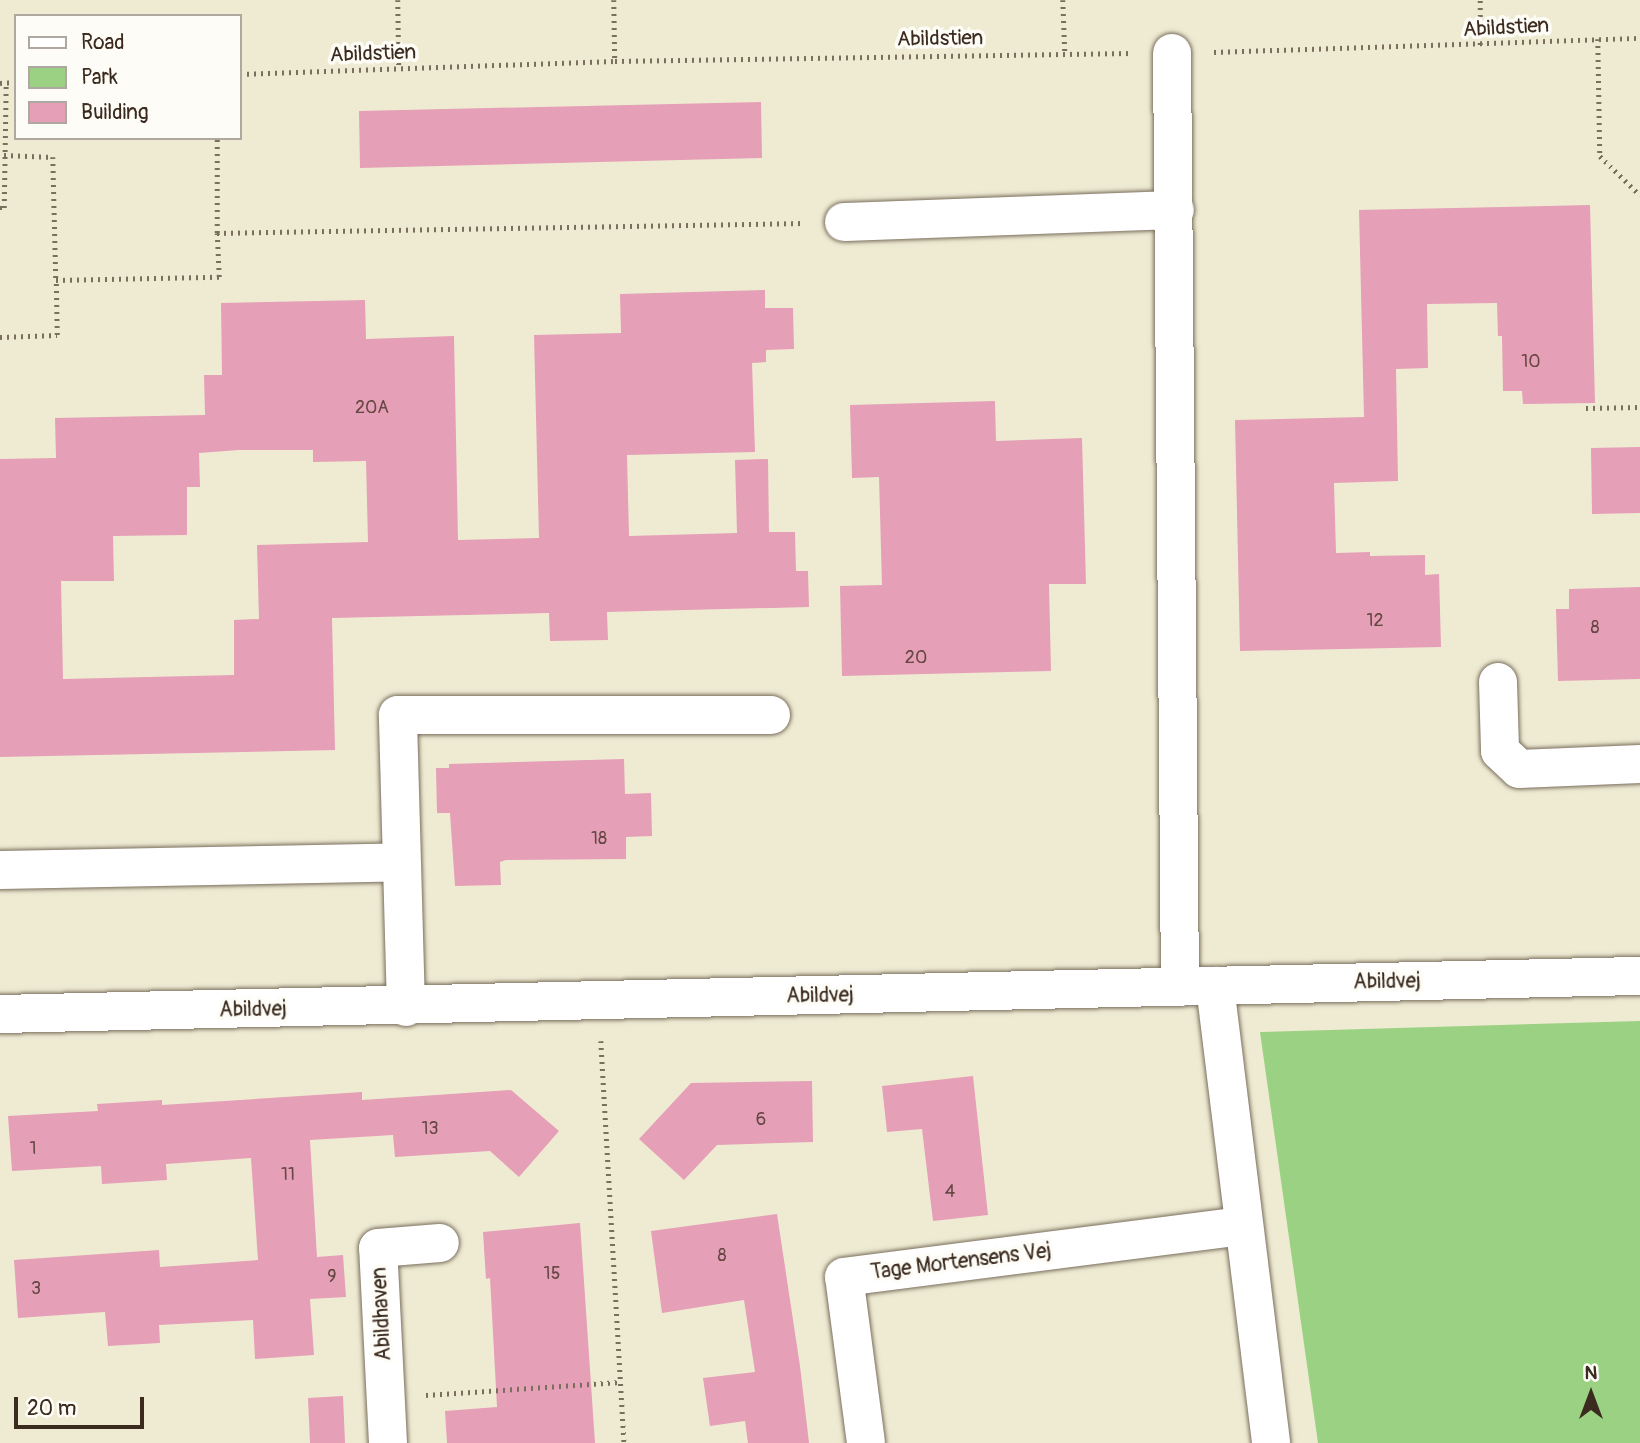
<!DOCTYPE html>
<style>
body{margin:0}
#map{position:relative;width:1640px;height:1443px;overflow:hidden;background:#efebd3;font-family:Pangolin,sans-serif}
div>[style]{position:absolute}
.green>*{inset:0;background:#9bd182}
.building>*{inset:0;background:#e59fb7}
.path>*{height:4.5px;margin-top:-2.25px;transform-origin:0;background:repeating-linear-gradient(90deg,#7a6e5d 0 2px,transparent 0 7px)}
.roads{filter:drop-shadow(0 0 2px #7a6e5d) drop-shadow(0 0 2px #7a6e5d)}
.minor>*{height:38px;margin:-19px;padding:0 19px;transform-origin:19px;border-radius:19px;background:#fff}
span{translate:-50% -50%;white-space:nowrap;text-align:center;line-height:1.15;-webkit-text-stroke:7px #fdfcf7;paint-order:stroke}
.number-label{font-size:18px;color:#664744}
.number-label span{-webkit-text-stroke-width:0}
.street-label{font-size:21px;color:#3b2a1e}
.legend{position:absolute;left:14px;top:14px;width:228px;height:126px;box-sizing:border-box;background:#fdfcf7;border:2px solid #afa8a0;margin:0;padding:9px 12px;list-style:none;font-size:21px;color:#3b2a1e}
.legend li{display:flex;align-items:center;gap:14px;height:35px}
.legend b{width:35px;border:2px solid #afa8a0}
.north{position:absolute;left:1556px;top:1359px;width:70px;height:70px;-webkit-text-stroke:5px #fdfcf7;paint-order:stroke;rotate:0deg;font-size:19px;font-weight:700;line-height:28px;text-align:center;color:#3b2a1e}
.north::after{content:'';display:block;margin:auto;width:24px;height:32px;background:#3b2a1e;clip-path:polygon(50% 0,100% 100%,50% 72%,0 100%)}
.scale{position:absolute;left:14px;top:1397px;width:130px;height:32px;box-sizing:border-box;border:4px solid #3b2a1e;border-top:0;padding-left:9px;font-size:21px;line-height:24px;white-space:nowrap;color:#3b2a1e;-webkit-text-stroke:5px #fdfcf7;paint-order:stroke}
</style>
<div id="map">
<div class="green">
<div style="clip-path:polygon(1640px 1021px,1640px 1443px,1318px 1443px,1260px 1032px)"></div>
</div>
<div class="building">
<div style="clip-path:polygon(761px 102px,762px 158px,360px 168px,359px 111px)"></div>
<div style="clip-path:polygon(1590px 205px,1595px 403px,1523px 404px,1522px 391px,1503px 391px,1502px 336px,1498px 336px,1497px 303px,1427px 304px,1428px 368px,1396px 369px,1398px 481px,1334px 483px,1336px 553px,1370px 552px,1370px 556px,1425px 555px,1425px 575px,1439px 574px,1441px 647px,1240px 651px,1235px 420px,1364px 417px,1359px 210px)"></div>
<div style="clip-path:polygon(evenodd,765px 290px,765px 308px,793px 308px,794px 349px,766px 350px,766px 362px,752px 363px,755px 452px,627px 455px,629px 536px,737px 533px,735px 460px,768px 459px,769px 532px,795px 532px,796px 571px,808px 571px,809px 607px,607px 612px,608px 640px,550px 641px,549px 613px,332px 618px,335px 750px,0 757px,0 459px,56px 458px,55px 418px,205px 415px,204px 375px,222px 375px,221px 303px,365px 300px,366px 339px,454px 336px,458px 540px,539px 538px,534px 335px,621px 333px,620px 294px,765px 290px,239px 450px,313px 450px,313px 462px,366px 461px,368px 542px,257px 545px,259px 619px,234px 620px,234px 675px,63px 679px,61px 581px,114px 581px,113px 536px,187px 535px,187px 487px,200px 487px,199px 453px,239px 450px)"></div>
<div style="clip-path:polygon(995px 401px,996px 441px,1082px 438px,1086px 584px,1049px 584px,1051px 671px,842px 676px,840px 586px,882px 585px,879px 477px,852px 478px,850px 405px)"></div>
<div style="clip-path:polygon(1640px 447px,1640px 513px,1592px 514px,1591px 448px)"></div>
<div style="clip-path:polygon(1640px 587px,1640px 679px,1558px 681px,1556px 609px,1569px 609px,1569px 589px)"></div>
<div style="clip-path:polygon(624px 759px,625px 794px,651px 793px,652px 836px,626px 837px,626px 859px,506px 860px,500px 862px,501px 885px,455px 886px,450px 813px,437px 813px,436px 768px,449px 768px,449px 764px)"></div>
<div style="clip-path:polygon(973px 1076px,988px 1215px,933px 1221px,922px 1129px,887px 1132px,882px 1086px)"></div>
<div style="clip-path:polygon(812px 1081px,813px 1142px,717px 1145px,684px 1180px,639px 1139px,691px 1083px)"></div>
<div style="clip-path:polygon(511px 1090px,559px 1131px,519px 1177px,490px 1151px,395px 1157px,393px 1135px,310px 1140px,317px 1257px,343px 1255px,346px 1297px,310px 1299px,314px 1355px,255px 1359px,253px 1320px,159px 1325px,160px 1343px,108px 1346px,105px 1312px,18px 1318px,14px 1260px,159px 1250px,160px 1267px,258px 1260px,251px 1158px,166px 1164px,167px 1180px,102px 1184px,101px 1166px,12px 1171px,8px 1116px,98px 1111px,97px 1104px,162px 1100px,162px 1105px,362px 1092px,362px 1100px)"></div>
<div style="clip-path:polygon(777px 1214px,800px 1366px,809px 1443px,748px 1443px,745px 1421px,710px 1426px,703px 1378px,755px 1372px,744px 1300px,662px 1313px,651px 1231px)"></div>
<div style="clip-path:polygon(580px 1223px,595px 1443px,447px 1443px,445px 1411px,497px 1407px,490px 1278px,486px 1279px,483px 1232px)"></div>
<div style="clip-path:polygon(343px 1396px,345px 1443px,310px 1443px,308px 1398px)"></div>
</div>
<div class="path">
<div style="left:398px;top:0;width:69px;rotate:89.2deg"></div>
<div style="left:614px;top:0;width:61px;rotate:89.1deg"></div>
<div style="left:1063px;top:0;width:52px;rotate:87.8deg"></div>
<div style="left:1598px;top:39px;width:117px;rotate:89deg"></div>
<div style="left:1600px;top:156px;width:56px;rotate:44.3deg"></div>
<div style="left:1480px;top:45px;width:45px;rotate:-90deg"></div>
<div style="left:1214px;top:52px;width:426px;rotate:-1.9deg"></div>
<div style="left:240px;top:74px;width:375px;rotate:-2deg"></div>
<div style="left:615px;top:61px;width:517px;rotate:-0.89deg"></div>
<div style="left:0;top:83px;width:16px;rotate:-4deg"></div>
<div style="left:4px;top:155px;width:49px;rotate:2.3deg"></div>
<div style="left:53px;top:157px;width:122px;rotate:88.6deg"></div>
<div style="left:0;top:208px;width:4px"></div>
<div style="left:4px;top:208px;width:125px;rotate:-89.1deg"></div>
<div style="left:217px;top:233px;width:95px;rotate:-90deg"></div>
<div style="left:0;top:337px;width:57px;rotate:-2deg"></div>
<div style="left:57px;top:335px;width:55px;rotate:-91deg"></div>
<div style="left:56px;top:280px;width:163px;rotate:-1.1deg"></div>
<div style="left:219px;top:277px;width:44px;rotate:-92.6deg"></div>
<div style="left:217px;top:233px;width:588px;rotate:-0.97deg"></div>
<div style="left:1586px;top:408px;width:54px;rotate:-1.1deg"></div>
<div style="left:601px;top:1041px;width:403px;rotate:86.7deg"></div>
<div style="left:426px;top:1395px;width:195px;rotate:-3.8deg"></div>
</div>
<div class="roads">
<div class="minor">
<div style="left:1172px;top:53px;width:934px;rotate:89.51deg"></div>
<div style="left:844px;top:222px;width:331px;rotate:-2.1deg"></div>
<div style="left:1498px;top:682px;width:69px;rotate:88.3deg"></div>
<div style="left:1500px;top:751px;width:26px;rotate:43deg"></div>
<div style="left:1519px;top:769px;width:121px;rotate:-2.4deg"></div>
<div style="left:0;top:870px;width:401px;rotate:-1.1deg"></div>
<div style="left:1215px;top:986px;width:460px;rotate:83deg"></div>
<div style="left:406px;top:1007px;width:292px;rotate:-91.6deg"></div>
<div style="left:398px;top:715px;width:373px"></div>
<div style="left:0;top:1014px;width:1640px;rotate:-1.33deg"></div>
<div style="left:388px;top:1443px;width:195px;rotate:-92.9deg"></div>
<div style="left:378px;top:1248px;width:62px;rotate:-4.6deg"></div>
<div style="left:866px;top:1443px;width:167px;rotate:-97.5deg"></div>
<div style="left:844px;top:1277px;width:403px;rotate:-7.3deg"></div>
</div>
</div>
<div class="number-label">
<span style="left:1531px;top:362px">10</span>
<span style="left:372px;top:408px">20A</span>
<span style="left:1375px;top:621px">12</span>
<span style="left:1595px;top:628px">8</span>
<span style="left:916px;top:658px">20</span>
<span style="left:599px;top:839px">18</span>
<span style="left:761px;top:1120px">6</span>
<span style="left:430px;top:1129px">13</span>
<span style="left:33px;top:1149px">1</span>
<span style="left:288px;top:1175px">11</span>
<span style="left:950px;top:1192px">4</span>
<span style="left:722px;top:1256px">8</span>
<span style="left:552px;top:1274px">15</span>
<span style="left:332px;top:1277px">9</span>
<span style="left:36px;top:1289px">3</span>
</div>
<div class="street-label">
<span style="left:1506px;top:28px;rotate:-3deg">Abildstien</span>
<span style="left:940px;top:39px;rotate:-1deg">Abildstien</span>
<span style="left:373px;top:54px;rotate:-2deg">Abildstien</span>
<span style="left:1387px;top:982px;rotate:-1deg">Abildvej</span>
<span style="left:820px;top:996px;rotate:-1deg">Abildvej</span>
<span style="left:253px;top:1010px;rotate:-1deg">Abildvej</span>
<span style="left:961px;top:1262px;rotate:-7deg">Tage Mortensens Vej</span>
<span style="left:382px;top:1314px;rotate:-93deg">Abildhaven</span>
</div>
<ul class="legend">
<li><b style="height:9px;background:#fff"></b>Road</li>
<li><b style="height:19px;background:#9bd182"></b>Park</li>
<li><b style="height:19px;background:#e59fb7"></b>Building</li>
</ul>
<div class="north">N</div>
<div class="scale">20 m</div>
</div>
